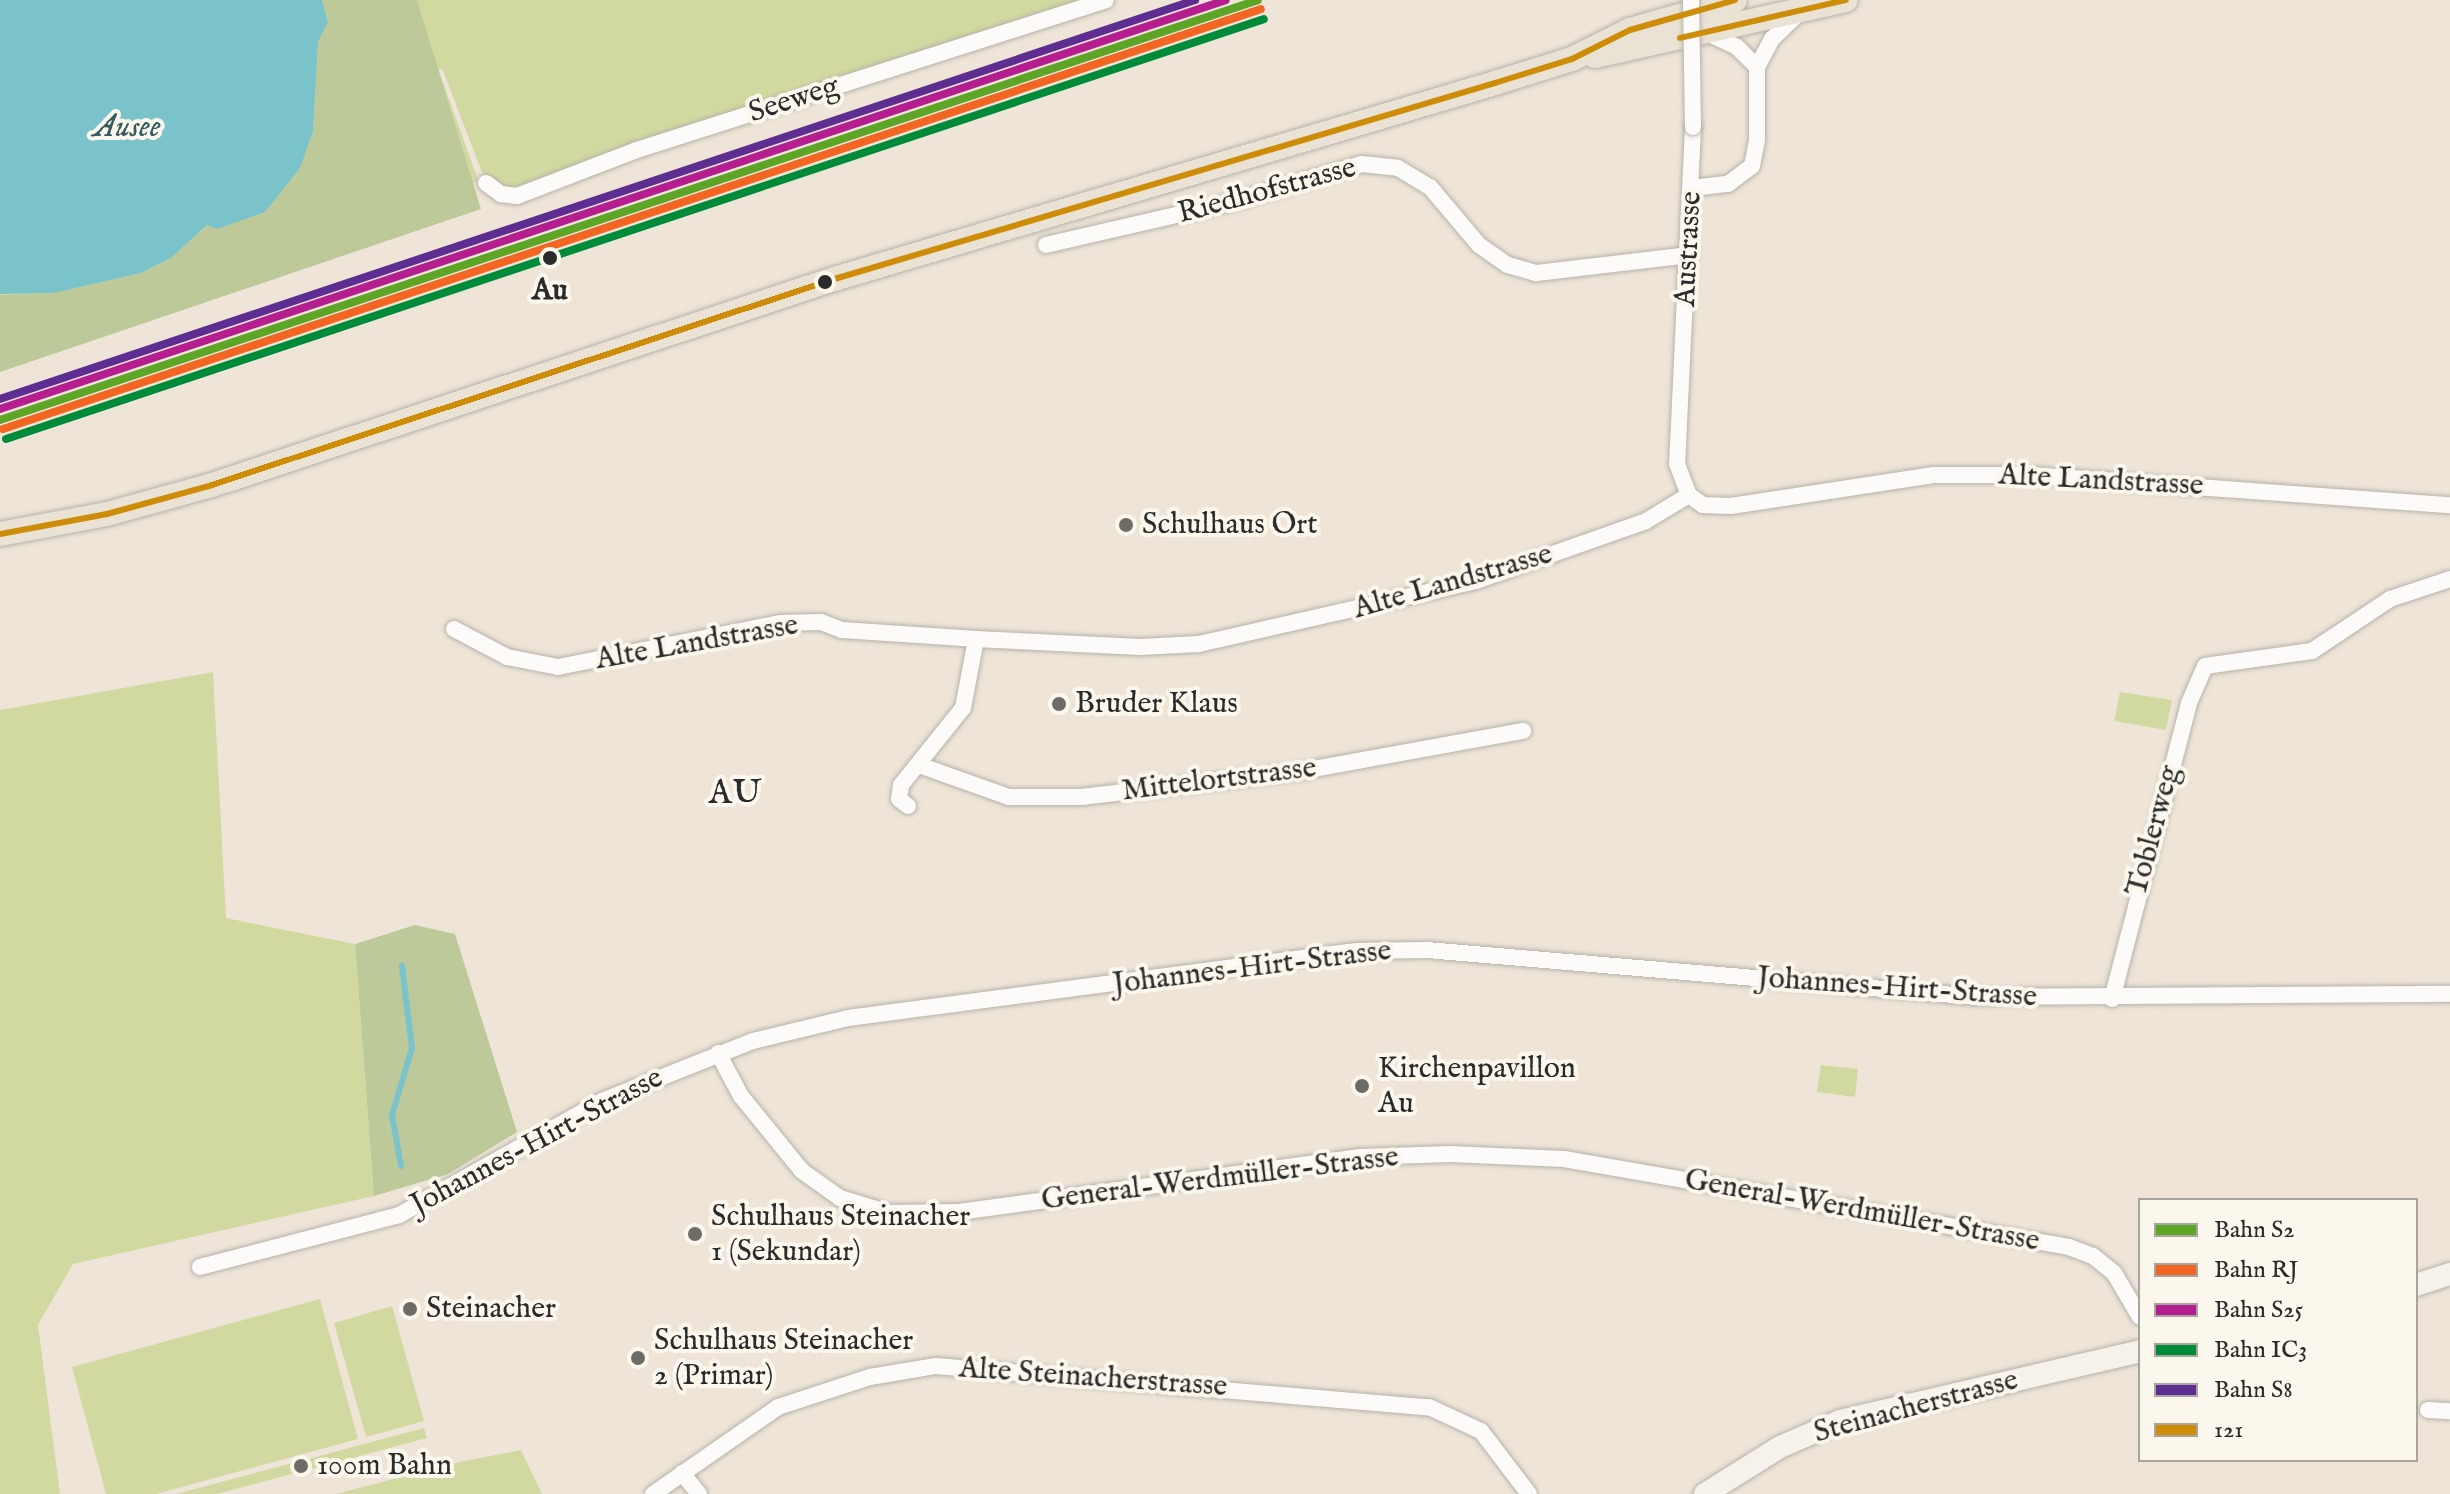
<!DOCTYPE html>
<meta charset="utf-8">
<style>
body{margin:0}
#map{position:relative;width:2450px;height:1494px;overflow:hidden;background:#eee5d8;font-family:"IM FELL English",serif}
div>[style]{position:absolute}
.green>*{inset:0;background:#d2d9a0}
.forest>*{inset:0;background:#bdc999}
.water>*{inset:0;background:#7ac3ca}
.stream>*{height:6px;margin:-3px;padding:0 3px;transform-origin:3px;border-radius:3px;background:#7ac3ca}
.roads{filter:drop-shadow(0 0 2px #b7b2aa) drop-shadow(0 0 2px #b7b2aa)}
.street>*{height:16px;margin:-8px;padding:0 8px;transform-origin:8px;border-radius:8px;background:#fcfbf9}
.secondary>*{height:22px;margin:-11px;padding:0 11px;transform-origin:11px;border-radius:11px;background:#f5f1eb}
.primary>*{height:24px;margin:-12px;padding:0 12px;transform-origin:12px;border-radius:12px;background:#e9e2d5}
.bridges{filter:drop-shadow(0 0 2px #b7b2aa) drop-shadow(0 0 2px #b7b2aa)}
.street-bridge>*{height:16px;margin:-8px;padding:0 8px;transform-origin:8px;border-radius:8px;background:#fcfbf9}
.bus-1>*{height:6px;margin:-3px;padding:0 3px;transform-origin:3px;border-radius:3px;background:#ce8d09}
.rail-1>*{height:8px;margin:-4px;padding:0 4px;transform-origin:4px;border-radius:4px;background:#5da526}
.rail-2>*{height:8px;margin:-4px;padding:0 4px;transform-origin:4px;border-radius:4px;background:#f26522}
.rail-3>*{height:8px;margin:-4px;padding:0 4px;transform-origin:4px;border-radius:4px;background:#b41e8e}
.rail-4>*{height:8px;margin:-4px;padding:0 4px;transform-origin:4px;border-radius:4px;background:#008b39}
.rail-5>*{height:8px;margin:-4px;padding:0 4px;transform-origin:4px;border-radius:4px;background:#5e2d91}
.dots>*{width:22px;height:22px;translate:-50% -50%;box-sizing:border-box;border:4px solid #fbf7ec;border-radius:50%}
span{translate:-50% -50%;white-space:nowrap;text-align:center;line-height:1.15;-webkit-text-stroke:8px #fbf7ec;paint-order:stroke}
.street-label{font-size:30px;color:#2b2b2b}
.stop-label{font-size:30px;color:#2b2b2b;font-weight:700}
.poi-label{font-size:30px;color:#2b2b2b}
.left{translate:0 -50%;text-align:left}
.water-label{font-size:32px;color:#355b61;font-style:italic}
.quarter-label{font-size:34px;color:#2b2b2b;letter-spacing:2px}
.legend{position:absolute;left:2138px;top:1198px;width:280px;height:264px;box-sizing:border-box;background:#fbf7ec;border:2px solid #a8a59f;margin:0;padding:10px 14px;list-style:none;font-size:24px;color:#2b2b2b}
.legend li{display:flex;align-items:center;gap:16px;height:40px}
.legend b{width:40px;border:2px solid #a8a59f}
</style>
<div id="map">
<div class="green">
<div style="clip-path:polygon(0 0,1106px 0,517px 196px,486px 183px,442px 68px,439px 71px,478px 180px,456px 195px,0 351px)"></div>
<div style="clip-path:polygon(213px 672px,226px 918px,355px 944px,374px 1196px,73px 1264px,38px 1325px,60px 1494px,0 1494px,0 710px)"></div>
<div style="clip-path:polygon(2120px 692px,2172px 700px,2166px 730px,2114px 721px)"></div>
<div style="clip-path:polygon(1821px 1065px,1858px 1069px,1855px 1097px,1817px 1092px)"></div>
<div style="clip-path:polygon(320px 1299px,358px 1439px,156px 1494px,106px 1494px,72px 1367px)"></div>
<div style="clip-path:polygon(392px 1306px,424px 1421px,366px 1437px,334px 1323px)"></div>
<div style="clip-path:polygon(424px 1428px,427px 1438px,217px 1494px,176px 1494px)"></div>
<div style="clip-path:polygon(521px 1450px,542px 1494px,336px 1494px,459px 1462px)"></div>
</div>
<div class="forest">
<div style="clip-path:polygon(322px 0,417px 0,481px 209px,0 372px,0 295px,54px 293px,141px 273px,171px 258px,313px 131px,318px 42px,328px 21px)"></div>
<div style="clip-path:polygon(415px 925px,455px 934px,517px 1132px,448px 1174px,374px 1196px,355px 944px)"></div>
</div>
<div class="water">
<div style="clip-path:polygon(0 0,322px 0,328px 22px,318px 42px,313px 131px,300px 168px,265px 212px,217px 229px,207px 225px,171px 258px,141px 273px,54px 293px,0 294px)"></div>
</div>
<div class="stream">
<div style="left:401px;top:1166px;width:52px;rotate:-100deg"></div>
<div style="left:392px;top:1115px;width:70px;rotate:-73.4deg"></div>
<div style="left:412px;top:1048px;width:83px;rotate:-97deg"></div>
</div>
<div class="roads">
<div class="street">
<div style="left:1705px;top:32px;width:35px;rotate:25deg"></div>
<div style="left:1737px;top:47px;width:28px;rotate:45deg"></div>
<div style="left:1693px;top:127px;width:337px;rotate:92.7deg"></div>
<div style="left:1677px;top:464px;width:33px;rotate:69deg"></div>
<div style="left:1689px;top:495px;width:17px;rotate:36deg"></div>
<div style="left:1703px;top:505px;width:28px;rotate:2deg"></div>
<div style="left:1731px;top:506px;width:205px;rotate:-8.7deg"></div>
<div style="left:1934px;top:475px;width:95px"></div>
<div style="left:2029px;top:475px;width:422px;rotate:4.1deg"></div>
<div style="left:486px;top:183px;width:19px;rotate:36deg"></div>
<div style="left:501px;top:194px;width:16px;rotate:7deg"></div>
<div style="left:517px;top:196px;width:129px;rotate:-21deg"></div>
<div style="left:637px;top:150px;width:492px;rotate:-17.7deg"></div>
<div style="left:1693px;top:188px;width:35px;rotate:-7deg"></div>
<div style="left:1728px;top:184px;width:30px;rotate:-37deg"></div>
<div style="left:1752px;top:166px;width:26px;rotate:-79deg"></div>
<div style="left:1757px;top:140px;width:73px;rotate:-90deg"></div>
<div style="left:1757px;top:67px;width:32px;rotate:-62deg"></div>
<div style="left:1772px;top:39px;width:37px;rotate:-44deg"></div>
<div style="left:1046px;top:245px;width:195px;rotate:-13deg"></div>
<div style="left:1236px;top:201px;width:131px;rotate:-16.4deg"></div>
<div style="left:1362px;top:164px;width:36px;rotate:6deg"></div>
<div style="left:1398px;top:168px;width:37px;rotate:31deg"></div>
<div style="left:1430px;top:187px;width:76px;rotate:49.8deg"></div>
<div style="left:1479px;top:245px;width:35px;rotate:35deg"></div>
<div style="left:1508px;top:265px;width:29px;rotate:16deg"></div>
<div style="left:1536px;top:273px;width:155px;rotate:-6.7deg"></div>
<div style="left:454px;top:629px;width:60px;rotate:27.8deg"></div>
<div style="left:507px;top:657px;width:52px;rotate:11.1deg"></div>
<div style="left:558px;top:667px;width:226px;rotate:-11.2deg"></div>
<div style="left:780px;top:623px;width:41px;rotate:-1.4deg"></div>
<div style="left:821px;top:622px;width:22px;rotate:21deg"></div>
<div style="left:842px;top:630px;width:134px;rotate:3.8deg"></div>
<div style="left:976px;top:639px;width:164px;rotate:2.8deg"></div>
<div style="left:1140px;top:647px;width:59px;rotate:-2.9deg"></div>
<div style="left:1199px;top:644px;width:284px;rotate:-12.8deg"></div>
<div style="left:1476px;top:581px;width:180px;rotate:-19.4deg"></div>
<div style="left:1646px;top:521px;width:50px;rotate:-31.2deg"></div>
<div style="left:919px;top:765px;width:96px;rotate:19.6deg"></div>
<div style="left:1009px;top:797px;width:72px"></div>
<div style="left:1081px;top:797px;width:217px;rotate:-6.6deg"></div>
<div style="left:1297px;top:772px;width:230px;rotate:-10.3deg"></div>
<div style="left:908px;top:806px;width:11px;rotate:-142deg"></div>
<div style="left:899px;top:799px;width:14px;rotate:-82deg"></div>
<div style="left:901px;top:785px;width:99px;rotate:-51.2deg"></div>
<div style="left:963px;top:708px;width:70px;rotate:-79.3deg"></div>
<div style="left:2112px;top:999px;width:306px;rotate:-75.4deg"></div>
<div style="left:2189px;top:703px;width:40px;rotate:-66.6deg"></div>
<div style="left:2205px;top:666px;width:108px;rotate:-8deg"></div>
<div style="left:2312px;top:651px;width:94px;rotate:-33.7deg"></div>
<div style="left:2390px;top:599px;width:63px;rotate:-18.4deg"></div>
<div style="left:718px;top:1053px;width:49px;rotate:61.9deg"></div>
<div style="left:741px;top:1096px;width:97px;rotate:50.9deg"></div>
<div style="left:802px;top:1171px;width:47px;rotate:35.4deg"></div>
<div style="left:840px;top:1198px;width:51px;rotate:17deg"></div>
<div style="left:889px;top:1213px;width:70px;rotate:-0.8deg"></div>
<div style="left:959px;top:1212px;width:405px;rotate:-7.8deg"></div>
<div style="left:1360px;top:1157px;width:91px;rotate:-1.9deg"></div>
<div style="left:1451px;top:1154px;width:113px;rotate:2.5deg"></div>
<div style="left:1564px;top:1159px;width:513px;rotate:9.88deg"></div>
<div style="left:2069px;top:1247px;width:26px;rotate:21deg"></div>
<div style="left:2093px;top:1256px;width:27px;rotate:39deg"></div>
<div style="left:2114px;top:1273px;width:51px;rotate:59.4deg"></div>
<div style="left:200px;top:1267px;width:206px;rotate:-14.6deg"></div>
<div style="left:399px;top:1215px;width:233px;rotate:-29.3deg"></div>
<div style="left:602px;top:1101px;width:162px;rotate:-21.7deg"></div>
<div style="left:753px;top:1041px;width:98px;rotate:-13.6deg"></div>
<div style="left:848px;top:1018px;width:512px;rotate:-7.51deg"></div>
<div style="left:1356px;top:951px;width:71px;rotate:-0.8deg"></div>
<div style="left:1427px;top:950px;width:553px;rotate:4.88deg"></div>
<div style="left:1978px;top:997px;width:472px;rotate:-0.4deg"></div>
<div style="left:2428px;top:1410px;width:22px;rotate:3deg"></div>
<div style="left:682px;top:1473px;width:27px;rotate:51deg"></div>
<div style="left:653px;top:1494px;width:152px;rotate:-34.8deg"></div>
<div style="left:778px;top:1407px;width:97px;rotate:-18.1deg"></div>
<div style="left:870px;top:1377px;width:67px;rotate:-9.5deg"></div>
<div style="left:936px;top:1366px;width:495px;rotate:4.8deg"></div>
<div style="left:1429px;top:1407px;width:57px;rotate:24.8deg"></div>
<div style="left:1481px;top:1431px;width:79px;rotate:52.7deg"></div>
</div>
<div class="secondary">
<div style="left:2416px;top:1285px;width:36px;rotate:-18deg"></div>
<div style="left:1705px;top:1494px;width:89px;rotate:-32.1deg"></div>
<div style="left:1780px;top:1447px;width:65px;rotate:-23.4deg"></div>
<div style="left:1840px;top:1421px;width:308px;rotate:-13.1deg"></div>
</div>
<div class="primary">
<div style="left:1595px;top:56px;width:257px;rotate:-12.6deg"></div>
<div style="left:0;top:534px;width:109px;rotate:-10.6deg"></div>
<div style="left:107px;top:514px;width:109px;rotate:-15.4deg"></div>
<div style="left:212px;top:485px;width:652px;rotate:-18.32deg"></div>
<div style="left:831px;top:280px;width:693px;rotate:-16.52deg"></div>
<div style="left:1495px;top:83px;width:81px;rotate:-17.3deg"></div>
<div style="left:1572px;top:59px;width:65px;rotate:-26.6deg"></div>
<div style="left:1630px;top:30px;width:109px;rotate:-15.9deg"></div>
</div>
</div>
<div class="bridges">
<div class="street-bridge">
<div style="left:1691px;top:0;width:127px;rotate:89.1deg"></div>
</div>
</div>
<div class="bus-1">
<div style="left:1680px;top:38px;width:170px;rotate:-12.9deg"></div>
<div style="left:0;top:534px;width:109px;rotate:-10.6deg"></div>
<div style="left:107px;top:514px;width:109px;rotate:-15.4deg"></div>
<div style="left:212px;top:485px;width:652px;rotate:-18.32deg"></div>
<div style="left:831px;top:280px;width:693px;rotate:-16.52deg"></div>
<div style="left:1495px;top:83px;width:81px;rotate:-17.3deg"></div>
<div style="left:1572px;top:59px;width:65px;rotate:-26.6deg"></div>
<div style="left:1630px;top:30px;width:109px;rotate:-15.9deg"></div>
</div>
<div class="rail-1">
<div style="left:0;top:420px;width:1326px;rotate:-18.46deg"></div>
</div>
<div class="rail-2">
<div style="left:3px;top:429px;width:1326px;rotate:-18.46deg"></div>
</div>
<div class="rail-3">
<div style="left:0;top:409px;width:1292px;rotate:-18.45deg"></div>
</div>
<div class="rail-4">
<div style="left:6px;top:439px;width:1326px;rotate:-18.46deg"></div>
</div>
<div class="rail-5">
<div style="left:0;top:399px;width:1260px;rotate:-18.46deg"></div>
</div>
<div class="dots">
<div style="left:550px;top:258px;background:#2b2b2b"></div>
<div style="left:825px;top:282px;background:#2b2b2b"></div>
<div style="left:1126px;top:525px;background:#6f6c68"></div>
<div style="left:1059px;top:704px;background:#6f6c68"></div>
<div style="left:1362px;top:1086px;background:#6f6c68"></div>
<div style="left:695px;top:1234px;background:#6f6c68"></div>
<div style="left:410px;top:1309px;background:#6f6c68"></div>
<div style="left:638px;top:1358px;background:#6f6c68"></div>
<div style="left:301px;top:1466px;background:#6f6c68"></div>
</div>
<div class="street-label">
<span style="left:794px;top:100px;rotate:-18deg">Seeweg</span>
<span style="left:1267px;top:191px;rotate:-15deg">Riedhofstrasse</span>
<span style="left:1689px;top:249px;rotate:-87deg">Austrasse</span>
<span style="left:2101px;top:481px;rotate:3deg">Alte Landstrasse</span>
<span style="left:1453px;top:582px;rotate:-16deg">Alte Landstrasse</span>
<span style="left:697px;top:643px;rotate:-10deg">Alte Landstrasse</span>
<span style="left:1219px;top:780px;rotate:-7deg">Mittelortstrasse</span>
<span style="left:2154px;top:831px;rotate:-75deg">Toblerweg</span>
<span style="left:1252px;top:968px;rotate:-7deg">Johannes-Hirt-Strasse</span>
<span style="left:1897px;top:988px;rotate:4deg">Johannes-Hirt-Strasse</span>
<span style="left:537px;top:1142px;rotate:-28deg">Johannes-Hirt-Strasse</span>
<span style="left:1220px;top:1179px;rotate:-7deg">General-Werdmüller-Strasse</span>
<span style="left:1862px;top:1211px;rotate:10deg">General-Werdmüller-Strasse</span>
<span style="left:1093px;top:1378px;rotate:4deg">Alte Steinacherstrasse</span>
<span style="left:1916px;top:1407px;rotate:-15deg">Steinacherstrasse</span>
</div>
<div class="stop-label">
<span style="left:550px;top:291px">Au</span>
</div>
<div class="poi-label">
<span class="left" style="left:1142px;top:525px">Schulhaus Ort</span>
<span class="left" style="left:1075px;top:704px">Bruder Klaus</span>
<span class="left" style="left:1378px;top:1086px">Kirchenpavillon<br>Au</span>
<span class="left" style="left:711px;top:1234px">Schulhaus Steinacher<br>1 (Sekundar)</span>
<span class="left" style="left:426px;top:1309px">Steinacher</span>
<span class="left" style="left:654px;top:1358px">Schulhaus Steinacher<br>2 (Primar)</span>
<span class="left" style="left:317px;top:1466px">100m Bahn</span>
</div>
<div class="water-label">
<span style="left:127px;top:128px">Ausee</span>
</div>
<div class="quarter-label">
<span style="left:736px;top:794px">AU</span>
</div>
<ul class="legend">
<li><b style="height:10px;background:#5da526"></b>Bahn S2</li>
<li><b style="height:10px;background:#f26522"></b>Bahn RJ</li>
<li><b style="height:10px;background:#b41e8e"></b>Bahn S25</li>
<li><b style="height:10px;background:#008b39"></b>Bahn IC3</li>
<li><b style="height:10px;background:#5e2d91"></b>Bahn S8</li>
<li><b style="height:10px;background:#ce8d09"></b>121</li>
</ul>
</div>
